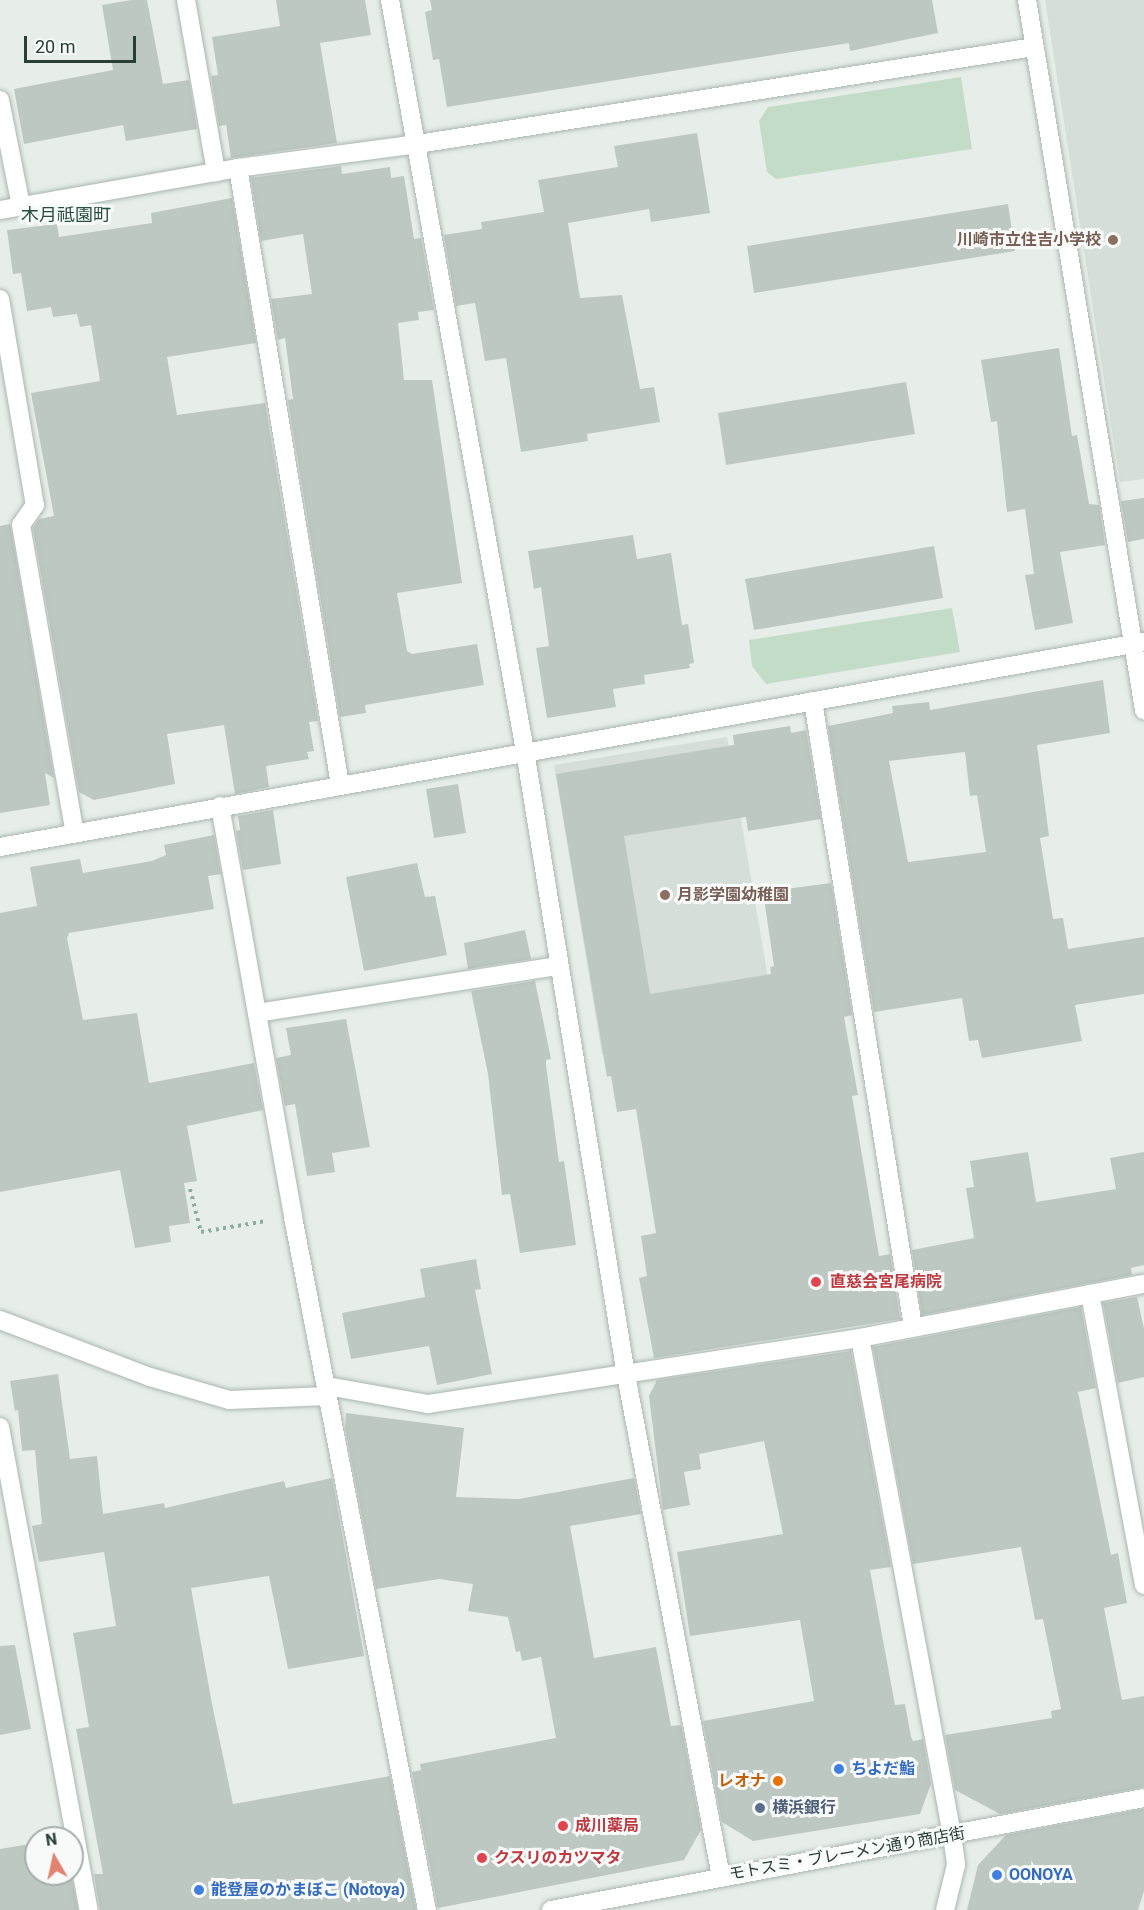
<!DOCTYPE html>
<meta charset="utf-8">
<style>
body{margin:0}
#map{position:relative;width:1144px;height:1910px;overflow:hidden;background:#e7eeea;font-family:Roboto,"Noto Sans JP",sans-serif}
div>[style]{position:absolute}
.built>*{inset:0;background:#d5ded9}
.green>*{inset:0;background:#c3dcc8}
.building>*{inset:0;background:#bdc8c3}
.path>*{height:4px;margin-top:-2px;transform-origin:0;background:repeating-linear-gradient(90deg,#8bada0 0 3px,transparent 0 7.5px)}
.roads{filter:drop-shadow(0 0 2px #aab6b0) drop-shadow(0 0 2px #aab6b0)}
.minor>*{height:18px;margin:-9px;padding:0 9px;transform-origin:9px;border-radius:9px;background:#fff}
.dots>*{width:16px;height:16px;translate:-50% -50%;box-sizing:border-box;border:3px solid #f7faf9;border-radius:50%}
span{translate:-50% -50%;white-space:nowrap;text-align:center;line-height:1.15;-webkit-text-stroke:6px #f7faf9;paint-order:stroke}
.education-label{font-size:16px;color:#785e54;font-weight:700}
.right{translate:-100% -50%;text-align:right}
.left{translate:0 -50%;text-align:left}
.health-label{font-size:16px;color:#be3a42;font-weight:700}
.shop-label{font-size:16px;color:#366cbe;font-weight:700}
.food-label{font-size:16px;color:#c56008;font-weight:700}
.service-label{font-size:16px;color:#4e5e75;font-weight:700}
.street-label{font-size:16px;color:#283e36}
.neighbourhood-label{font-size:18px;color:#264e41}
.north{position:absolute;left:24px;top:1826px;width:60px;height:60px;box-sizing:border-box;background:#f7faf9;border:2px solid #a4afab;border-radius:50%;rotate:351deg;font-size:16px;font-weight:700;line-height:24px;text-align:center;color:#283e36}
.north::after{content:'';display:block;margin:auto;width:21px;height:27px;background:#e28371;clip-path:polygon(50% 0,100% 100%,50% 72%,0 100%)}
.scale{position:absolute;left:24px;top:36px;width:112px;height:27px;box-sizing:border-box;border:3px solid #283e36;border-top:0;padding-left:8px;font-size:18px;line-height:21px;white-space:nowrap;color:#283e36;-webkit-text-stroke:4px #f7faf9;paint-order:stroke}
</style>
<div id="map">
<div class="built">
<div style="clip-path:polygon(1045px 0,1144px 0,1144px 479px,1120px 482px)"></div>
<div style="clip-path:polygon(727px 737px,776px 1025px,602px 1055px,554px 765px)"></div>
</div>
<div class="green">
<div style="clip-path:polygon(961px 77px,972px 149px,776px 179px,767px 172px,759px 121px,768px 107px)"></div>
<div style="clip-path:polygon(952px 608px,960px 652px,766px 684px,752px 666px,749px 640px)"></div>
</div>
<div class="building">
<div style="clip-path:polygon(131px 0,147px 0,163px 84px,189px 80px,197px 129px,126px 141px,123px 125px,24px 144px,14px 89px,113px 70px,102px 5px)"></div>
<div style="clip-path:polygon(276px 0,365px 0,371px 35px,320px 43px,337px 143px,231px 158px,226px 125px,219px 126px,211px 76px,218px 75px,212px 37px,280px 26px)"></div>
<div style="clip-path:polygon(430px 0,932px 0,938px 33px,850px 51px,849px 43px,447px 107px,439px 59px,433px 60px,425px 12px,432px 10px)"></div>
<div style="clip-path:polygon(697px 133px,710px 213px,651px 222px,649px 209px,568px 223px,580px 298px,622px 295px,640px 389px,654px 387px,660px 422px,587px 434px,588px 441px,521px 452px,506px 358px,485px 361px,475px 303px,456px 306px,444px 235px,482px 229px,481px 222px,544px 212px,538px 180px,618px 167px,614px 146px)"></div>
<div style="clip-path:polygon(341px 166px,342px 174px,390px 167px,391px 178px,404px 176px,414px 239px,421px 238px,434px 310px,418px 312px,419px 320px,398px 323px,404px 380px,432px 380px,462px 583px,397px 593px,407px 651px,412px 654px,477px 644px,484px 685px,365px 705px,366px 713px,340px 717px,288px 400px,293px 399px,285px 338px,278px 340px,271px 299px,312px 294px,303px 234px,261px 241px,251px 178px)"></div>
<div style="clip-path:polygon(232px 198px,256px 343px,167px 357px,177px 415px,265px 403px,318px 721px,309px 722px,314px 751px,307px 752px,309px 759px,266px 766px,269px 787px,235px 794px,224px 725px,167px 734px,175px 784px,94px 800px,79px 792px,33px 528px,39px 519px,54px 516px,31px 393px,100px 381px,91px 325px,80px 327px,77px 314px,53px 317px,51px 307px,27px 311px,21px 273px,13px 274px,7px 230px,57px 224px,59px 237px,152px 223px,151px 213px)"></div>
<div style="clip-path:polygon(1008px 204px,1015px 251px,754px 293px,747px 246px)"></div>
<div style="clip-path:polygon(1059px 348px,1072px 436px,1077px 435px,1089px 504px,1099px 505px,1105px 545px,1060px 552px,1073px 623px,1035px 630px,1025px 575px,1034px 574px,1025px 509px,1007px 512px,997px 421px,991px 422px,981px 360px)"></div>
<div style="clip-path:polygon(906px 382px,915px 434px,726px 465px,718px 413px)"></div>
<div style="clip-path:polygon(1144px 498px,1144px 539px,1128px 542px,1121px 501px)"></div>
<div style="clip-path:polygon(10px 524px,54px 778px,45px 773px,50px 805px,0 813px,0 526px)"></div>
<div style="clip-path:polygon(633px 535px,637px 559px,671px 553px,682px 625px,688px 624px,694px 663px,689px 664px,690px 668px,644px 675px,645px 684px,613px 689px,616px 707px,547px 718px,536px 648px,549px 646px,541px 587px,534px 589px,528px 551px)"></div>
<div style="clip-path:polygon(934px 546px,943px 598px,754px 630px,745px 579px)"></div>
<div style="clip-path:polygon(evenodd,1103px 680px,1110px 733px,1037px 745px,1049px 836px,1040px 838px,1053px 919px,1063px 918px,1068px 949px,1144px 937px,1144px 994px,1075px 1005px,1082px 1041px,982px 1058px,978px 1040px,969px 1041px,962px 998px,874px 1012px,828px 726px,893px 713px,892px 706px,929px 702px,930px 710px,1103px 680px,965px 752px,970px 796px,977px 795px,986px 852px,908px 862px,889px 761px,965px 752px)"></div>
<div style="clip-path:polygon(790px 726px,791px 733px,806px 730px,821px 819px,748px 831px,746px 817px,624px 836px,650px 994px,771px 974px,770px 967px,774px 966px,763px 892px,831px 883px,852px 1015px,844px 1017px,858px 1095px,852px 1096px,879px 1256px,890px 1254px,900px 1319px,654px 1358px,639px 1278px,647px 1276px,641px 1236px,656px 1233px,636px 1109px,617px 1112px,611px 1076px,607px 1077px,556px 774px,734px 745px,733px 735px)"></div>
<div style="clip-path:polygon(458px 784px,466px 833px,434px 838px,426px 789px)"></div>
<div style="clip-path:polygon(273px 810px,281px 864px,243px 870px,236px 831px,240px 830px,238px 816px)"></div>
<div style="clip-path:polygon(214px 835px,221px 874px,208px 876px,214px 909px,69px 933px,67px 938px,83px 1020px,137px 1013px,149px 1083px,254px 1063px,263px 1110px,187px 1126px,197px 1181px,184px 1183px,190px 1223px,169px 1226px,171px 1242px,135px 1248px,120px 1170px,0 1192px,0 913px,37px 906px,30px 867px,80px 859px,83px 873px,152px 861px,166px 855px,164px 845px)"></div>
<div style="clip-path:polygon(417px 863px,425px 897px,435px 896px,447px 955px,364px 971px,346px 877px)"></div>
<div style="clip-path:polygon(525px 930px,531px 959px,468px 969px,464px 943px)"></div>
<div style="clip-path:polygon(535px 981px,551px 1059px,546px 1060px,546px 1065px,559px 1162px,564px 1161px,576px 1245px,520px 1253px,510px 1194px,502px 1195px,488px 1074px,471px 991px)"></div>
<div style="clip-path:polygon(346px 1019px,370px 1147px,332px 1153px,335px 1172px,307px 1176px,295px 1104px,285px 1106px,276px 1058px,291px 1055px,286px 1028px)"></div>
<div style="clip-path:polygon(1028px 1152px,1036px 1202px,1116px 1189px,1110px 1158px,1144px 1152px,1144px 1265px,1131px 1268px,1132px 1275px,922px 1315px,912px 1250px,974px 1238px,966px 1188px,974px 1187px,970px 1161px)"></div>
<div style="clip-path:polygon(476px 1259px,481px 1289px,475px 1290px,492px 1374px,437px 1385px,429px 1346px,351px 1359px,342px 1313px,425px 1297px,420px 1269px)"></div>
<div style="clip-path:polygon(1137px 1297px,1144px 1329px,1144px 1377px,1118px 1383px,1103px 1303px)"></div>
<div style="clip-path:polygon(1081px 1307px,1096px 1388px,1078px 1392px,1111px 1555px,1118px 1553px,1127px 1603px,1104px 1608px,1122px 1700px,1144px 1696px,1144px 1787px,1000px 1814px,955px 1790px,945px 1735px,1052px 1718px,1051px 1711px,1061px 1709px,1043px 1619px,1035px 1620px,1021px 1547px,913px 1564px,873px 1347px)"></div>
<div style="clip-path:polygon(851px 1351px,891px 1567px,870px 1570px,895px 1705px,905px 1704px,911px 1737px,913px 1741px,923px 1739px,931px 1784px,920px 1814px,753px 1841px,722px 1822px,703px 1721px,814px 1701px,800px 1620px,690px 1636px,677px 1552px,783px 1534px,764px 1441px,699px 1454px,701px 1469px,684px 1472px,690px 1505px,663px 1510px,649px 1396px,657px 1380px)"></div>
<div style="clip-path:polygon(58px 1374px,70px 1459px,97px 1456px,103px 1514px,164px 1503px,165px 1508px,284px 1481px,286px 1488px,332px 1478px,364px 1656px,288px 1669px,269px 1576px,191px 1588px,212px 1704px,233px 1804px,390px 1776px,416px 1910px,100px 1910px,94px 1874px,103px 1874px,76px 1729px,89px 1727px,73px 1633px,116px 1626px,104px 1552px,39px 1562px,32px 1526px,42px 1524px,35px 1450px,22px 1451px,18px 1410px,15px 1411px,10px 1381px)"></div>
<div style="clip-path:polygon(346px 1413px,464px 1428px,456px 1497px,519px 1499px,634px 1478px,641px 1514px,570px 1526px,594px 1658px,656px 1647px,671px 1726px,681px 1725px,701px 1830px,684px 1860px,438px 1908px,412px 1772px,421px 1770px,420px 1764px,556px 1738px,541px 1657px,522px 1661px,520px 1651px,516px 1652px,508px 1617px,468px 1611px,473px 1584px,439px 1579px,376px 1589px,345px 1427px)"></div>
<div style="clip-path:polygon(15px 1645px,31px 1729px,0 1735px,0 1646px)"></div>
<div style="clip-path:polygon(1144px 1809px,1144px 1891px,1138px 1910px,967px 1910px,978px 1865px,1006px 1835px)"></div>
<div style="clip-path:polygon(36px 1843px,36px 1874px,71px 1874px,78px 1910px,0 1910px,0 1849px)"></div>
</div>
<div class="path">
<div style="left:190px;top:1189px;width:44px;rotate:75.7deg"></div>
<div style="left:201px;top:1232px;width:66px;rotate:-9.6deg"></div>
</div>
<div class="roads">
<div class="minor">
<div style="left:186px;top:0;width:175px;rotate:80.1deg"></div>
<div style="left:390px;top:0;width:763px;rotate:79.81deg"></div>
<div style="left:525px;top:751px;width:632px;rotate:80.81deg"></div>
<div style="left:626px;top:1375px;width:511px;rotate:79.28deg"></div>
<div style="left:1027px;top:0;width:720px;rotate:80.64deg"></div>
<div style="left:0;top:100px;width:108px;rotate:78.8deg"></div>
<div style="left:238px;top:168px;width:625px;rotate:80.61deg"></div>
<div style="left:0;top:210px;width:242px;rotate:-10deg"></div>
<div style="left:238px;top:168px;width:182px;rotate:-7.6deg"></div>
<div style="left:418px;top:144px;width:624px;rotate:-8.95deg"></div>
<div style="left:0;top:299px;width:209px;rotate:80.4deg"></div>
<div style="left:35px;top:505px;width:24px;rotate:125deg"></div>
<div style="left:21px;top:525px;width:313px;rotate:80.1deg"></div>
<div style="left:813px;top:701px;width:634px;rotate:80.92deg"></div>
<div style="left:220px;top:806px;width:417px;rotate:79.9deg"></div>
<div style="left:293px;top:1217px;width:706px;rotate:79.06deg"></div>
<div style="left:0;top:847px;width:1162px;rotate:-10.16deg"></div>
<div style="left:257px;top:1013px;width:304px;rotate:-8.9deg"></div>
<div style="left:1090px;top:1294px;width:296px;rotate:79.5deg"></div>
<div style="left:0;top:1320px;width:160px;rotate:20.8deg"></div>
<div style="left:150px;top:1377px;width:82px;rotate:16.2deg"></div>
<div style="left:229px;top:1400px;width:99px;rotate:-2.3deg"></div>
<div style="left:860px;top:1338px;width:505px;rotate:79.51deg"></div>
<div style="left:952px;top:1835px;width:30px;rotate:82deg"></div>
<div style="left:956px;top:1865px;width:46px;rotate:103.7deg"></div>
<div style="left:327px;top:1386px;width:103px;rotate:10.1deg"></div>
<div style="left:428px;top:1404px;width:437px;rotate:-8.7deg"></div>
<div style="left:860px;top:1338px;width:289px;rotate:-10.8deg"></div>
<div style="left:0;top:1427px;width:491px;rotate:79.6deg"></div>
<div style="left:551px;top:1910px;width:603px;rotate:-10.7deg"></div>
</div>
</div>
<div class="dots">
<div style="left:1113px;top:240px;background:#8d6e63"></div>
<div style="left:665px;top:895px;background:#8d6e63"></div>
<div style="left:816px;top:1282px;background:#e0444e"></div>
<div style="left:839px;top:1769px;background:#3f7fe0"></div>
<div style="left:778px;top:1781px;background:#e8710a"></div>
<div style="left:760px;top:1808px;background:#5c6f8a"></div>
<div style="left:563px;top:1826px;background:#e0444e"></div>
<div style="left:482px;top:1858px;background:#e0444e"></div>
<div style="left:997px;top:1875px;background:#3f7fe0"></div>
<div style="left:199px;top:1890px;background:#3f7fe0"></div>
</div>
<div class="education-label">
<span class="right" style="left:1101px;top:240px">川崎市立住吉小学校</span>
<span class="left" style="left:677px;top:895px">月影学園幼稚園</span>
</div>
<div class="health-label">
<span class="left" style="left:830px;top:1282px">直慈会宮尾病院</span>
<span class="left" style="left:575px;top:1826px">成川薬局</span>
<span class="left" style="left:494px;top:1858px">クスリのカツマタ</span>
</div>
<div class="shop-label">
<span class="left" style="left:851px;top:1769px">ちよだ鮨</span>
<span class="left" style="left:1009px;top:1875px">OONOYA</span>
<span class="left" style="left:211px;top:1890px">能登屋のかまぼこ (Notoya)</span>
</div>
<div class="food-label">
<span class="right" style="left:766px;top:1781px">レオナ</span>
</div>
<div class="service-label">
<span class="left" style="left:772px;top:1808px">横浜銀行</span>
</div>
<div class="street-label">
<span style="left:847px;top:1854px;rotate:-10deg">モトスミ・ブレーメン通り商店街</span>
</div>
<div class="neighbourhood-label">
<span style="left:66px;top:215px">木月祗園町</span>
</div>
<div class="north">N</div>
<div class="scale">20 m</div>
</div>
